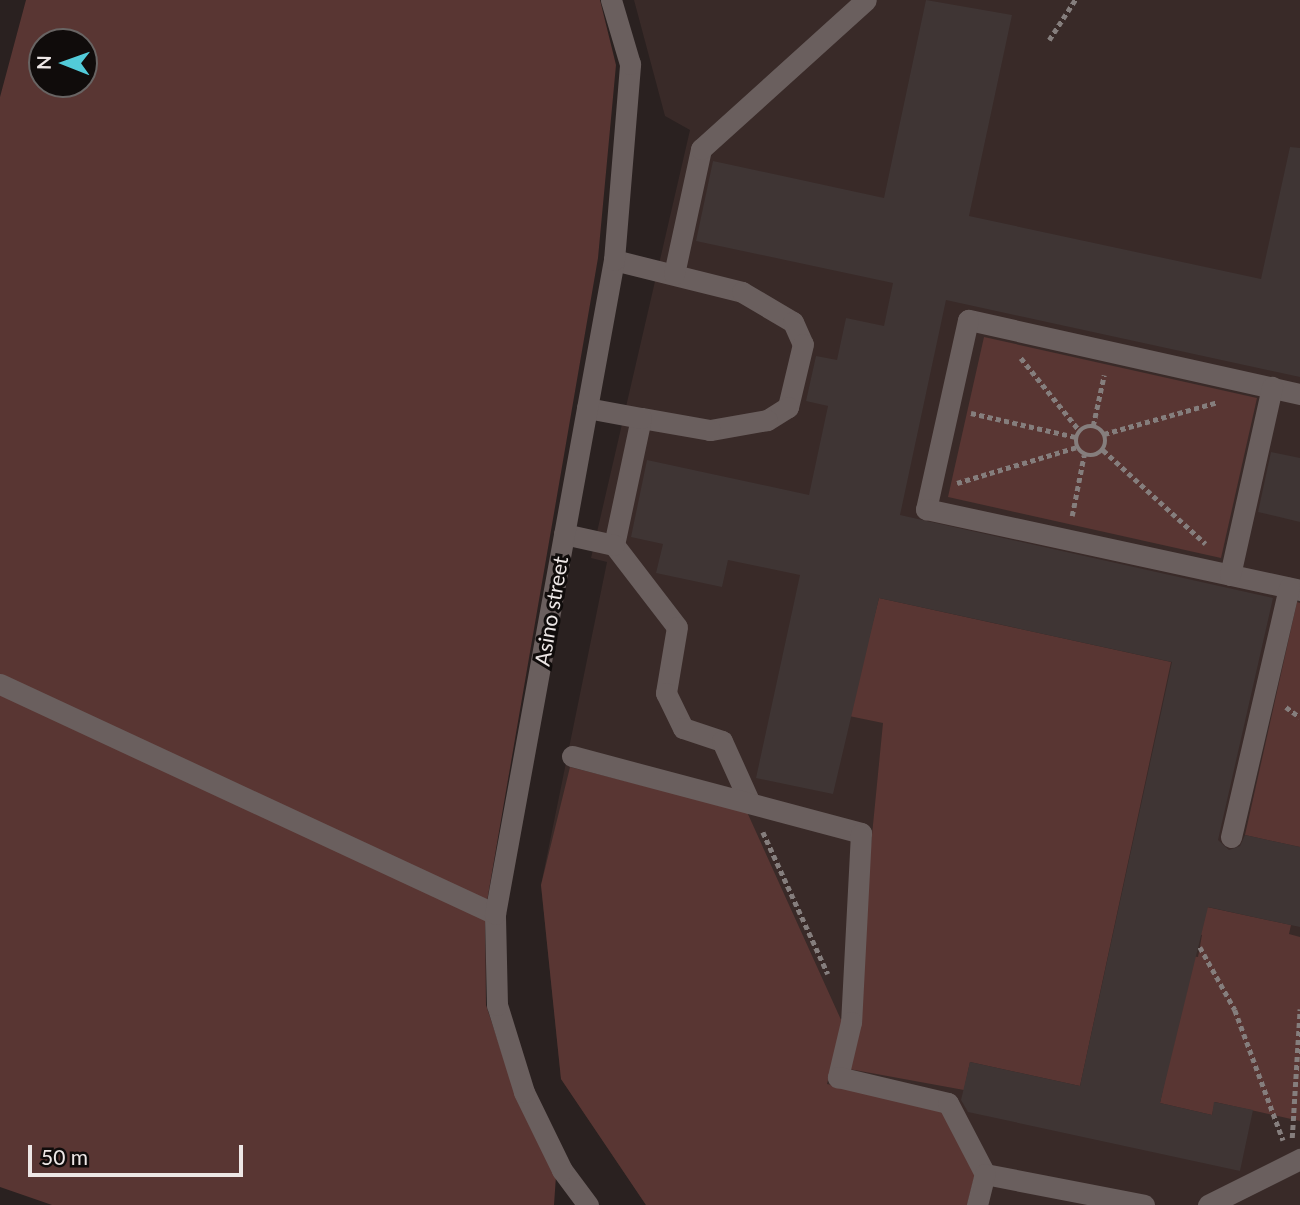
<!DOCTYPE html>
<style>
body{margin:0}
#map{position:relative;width:1300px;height:1205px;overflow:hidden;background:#2a2120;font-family:Lato,sans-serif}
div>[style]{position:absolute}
.built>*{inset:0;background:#392a28}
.green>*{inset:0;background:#593633}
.building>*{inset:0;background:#3f3534}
.path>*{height:4.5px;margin-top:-2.25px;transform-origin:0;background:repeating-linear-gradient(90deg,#857e7d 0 5px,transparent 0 8.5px)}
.path>.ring{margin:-2.25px;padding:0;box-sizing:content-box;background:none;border:4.5px solid #857e7d;border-radius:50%}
.minor>*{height:21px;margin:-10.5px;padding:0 10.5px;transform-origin:10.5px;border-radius:10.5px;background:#6a5f5e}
span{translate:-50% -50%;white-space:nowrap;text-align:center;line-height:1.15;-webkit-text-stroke:6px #100c0b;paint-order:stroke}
.street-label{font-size:21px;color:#ede7e6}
.north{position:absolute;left:28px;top:28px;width:70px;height:70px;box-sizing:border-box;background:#100c0b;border:2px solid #686463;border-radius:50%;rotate:271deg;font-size:19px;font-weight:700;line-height:28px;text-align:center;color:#ede7e6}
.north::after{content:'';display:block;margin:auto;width:24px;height:32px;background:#52cbd9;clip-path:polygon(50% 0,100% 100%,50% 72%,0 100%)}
.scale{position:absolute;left:28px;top:1145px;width:215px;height:32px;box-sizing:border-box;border:4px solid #ede7e6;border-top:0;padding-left:9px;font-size:21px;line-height:24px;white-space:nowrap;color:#ede7e6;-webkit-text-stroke:5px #100c0b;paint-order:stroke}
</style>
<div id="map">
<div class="built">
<div style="clip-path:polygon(634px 0,1300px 0,1300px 1205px,646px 1205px,561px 1079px,541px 885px,607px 562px,591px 558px,690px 130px,665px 116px)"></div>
</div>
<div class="green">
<div style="clip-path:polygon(evenodd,26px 0,600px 0,616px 65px,598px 258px,485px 913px,486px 1005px,516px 1095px,556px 1176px,554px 1205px,52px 1205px,0 1187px,0 97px,26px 0,42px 42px,84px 42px,84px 84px,42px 84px,42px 42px)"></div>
<div style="clip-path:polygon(984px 337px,1257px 398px,1221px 558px,948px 497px)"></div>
<div style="clip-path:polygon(879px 598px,1171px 662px,1080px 1086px,970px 1062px,964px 1090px,849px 1069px,883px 723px,849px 716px)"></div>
<div style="clip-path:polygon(1297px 602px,1300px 603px,1300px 847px,1245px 835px)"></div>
<div style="clip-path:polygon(570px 767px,747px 812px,842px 1022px,827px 1084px,943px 1107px,976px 1170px,967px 1205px,646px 1205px,561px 1079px,541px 885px)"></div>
<div style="clip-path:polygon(1179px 901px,1291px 925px,1289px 934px,1300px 937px,1300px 1121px,1215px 1102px,1212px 1115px,1160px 1103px,1191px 956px,1198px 957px,1202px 935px,1173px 928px)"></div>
</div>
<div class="building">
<div style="clip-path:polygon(926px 0,1012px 15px,969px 216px,1261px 279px,1290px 147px,1300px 148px,1300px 377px,946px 300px,900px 515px,1273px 598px,1218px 840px,1229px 850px,1240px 846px,1245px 835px,1300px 847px,1300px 927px,1208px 907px,1160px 1103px,1212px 1115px,1214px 1102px,1253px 1110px,1240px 1171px,968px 1112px,961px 1100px,970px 1062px,1080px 1086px,1172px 662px,879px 598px,833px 794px,756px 778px,800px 575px,728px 560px,722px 587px,656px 573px,663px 544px,631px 537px,647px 460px,809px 495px,828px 406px,806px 401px,816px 356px,837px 360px,846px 318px,884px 326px,893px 283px,696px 241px,713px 161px,884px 198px)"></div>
<div style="clip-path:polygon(1271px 452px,1300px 458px,1300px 522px,1258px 512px)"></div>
</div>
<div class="path">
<div style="left:1049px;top:40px;width:48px;rotate:-57deg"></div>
<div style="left:1021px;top:358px;width:94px;rotate:51.1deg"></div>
<div style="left:971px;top:413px;width:108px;rotate:12.9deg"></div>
<div class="ring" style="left:1076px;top:426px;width:25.5px;height:25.5px"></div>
<div style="left:1093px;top:426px;width:52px;rotate:-77.8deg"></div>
<div style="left:1104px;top:434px;width:118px;rotate:-15.7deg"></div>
<div style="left:1103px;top:450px;width:139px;rotate:42.4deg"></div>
<div style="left:957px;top:483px;width:125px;rotate:-16.7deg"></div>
<div style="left:1072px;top:516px;width:62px;rotate:-78.9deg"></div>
<div style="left:1286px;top:707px;width:17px;rotate:36deg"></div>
<div style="left:763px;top:832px;width:156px;rotate:65.4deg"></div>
<div style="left:1200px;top:947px;width:72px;rotate:60.9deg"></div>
<div style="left:1235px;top:1010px;width:139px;rotate:69.7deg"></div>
<div style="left:1292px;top:1138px;width:129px;rotate:-86.5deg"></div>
</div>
<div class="minor">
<div style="left:614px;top:260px;width:132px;rotate:14deg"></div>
<div style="left:742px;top:292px;width:59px;rotate:30.5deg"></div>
<div style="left:793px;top:322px;width:24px;rotate:66deg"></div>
<div style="left:803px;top:344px;width:65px;rotate:103.4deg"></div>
<div style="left:788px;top:407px;width:25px;rotate:148deg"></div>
<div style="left:767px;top:420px;width:58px;rotate:170deg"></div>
<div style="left:710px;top:430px;width:70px;rotate:-170.1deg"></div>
<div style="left:641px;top:418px;width:130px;rotate:102deg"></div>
<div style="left:614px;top:545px;width:103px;rotate:52.5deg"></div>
<div style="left:677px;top:627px;width:67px;rotate:99.5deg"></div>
<div style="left:666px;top:693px;width:39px;rotate:64deg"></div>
<div style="left:683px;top:728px;width:41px;rotate:18.4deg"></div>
<div style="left:722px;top:741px;width:68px;rotate:65.7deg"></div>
<div style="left:674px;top:274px;width:128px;rotate:-77.8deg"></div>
<div style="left:701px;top:149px;width:222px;rotate:-42.1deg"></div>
<div style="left:1300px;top:394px;width:340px;rotate:-167.4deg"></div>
<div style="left:968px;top:320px;width:194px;rotate:102.5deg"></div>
<div style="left:926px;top:509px;width:383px;rotate:12.2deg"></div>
<div style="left:587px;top:408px;width:55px;rotate:10.5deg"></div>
<div style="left:564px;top:534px;width:51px;rotate:12.4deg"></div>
<div style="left:1230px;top:575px;width:193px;rotate:-77.4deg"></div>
<div style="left:0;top:684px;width:546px;rotate:24.92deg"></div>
<div style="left:572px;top:756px;width:299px;rotate:14.9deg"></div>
<div style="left:861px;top:833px;width:189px;rotate:93deg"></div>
<div style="left:851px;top:1022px;width:57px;rotate:103.3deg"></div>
<div style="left:838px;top:1077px;width:113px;rotate:13.3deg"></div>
<div style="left:948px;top:1103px;width:80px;rotate:62.5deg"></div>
<div style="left:985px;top:1174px;width:162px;rotate:11deg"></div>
<div style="left:1231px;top:837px;width:256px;rotate:-76.9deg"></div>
<div style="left:588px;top:1205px;width:44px;rotate:-126.6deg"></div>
<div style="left:562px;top:1170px;width:87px;rotate:-116deg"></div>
<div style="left:524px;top:1092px;width:91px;rotate:-107.2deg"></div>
<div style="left:497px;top:1005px;width:91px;rotate:-91.3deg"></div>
<div style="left:495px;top:914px;width:665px;rotate:-79.69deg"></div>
<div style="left:614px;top:260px;width:197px;rotate:-85.3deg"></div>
<div style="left:630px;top:64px;width:67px;rotate:-106.5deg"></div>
<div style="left:977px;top:1205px;width:32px;rotate:-76deg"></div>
<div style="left:1208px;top:1205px;width:103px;rotate:-26.6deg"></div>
</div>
<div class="street-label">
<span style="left:551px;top:611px;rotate:-80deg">Asino street</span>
</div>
<div class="north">N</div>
<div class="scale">50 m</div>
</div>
